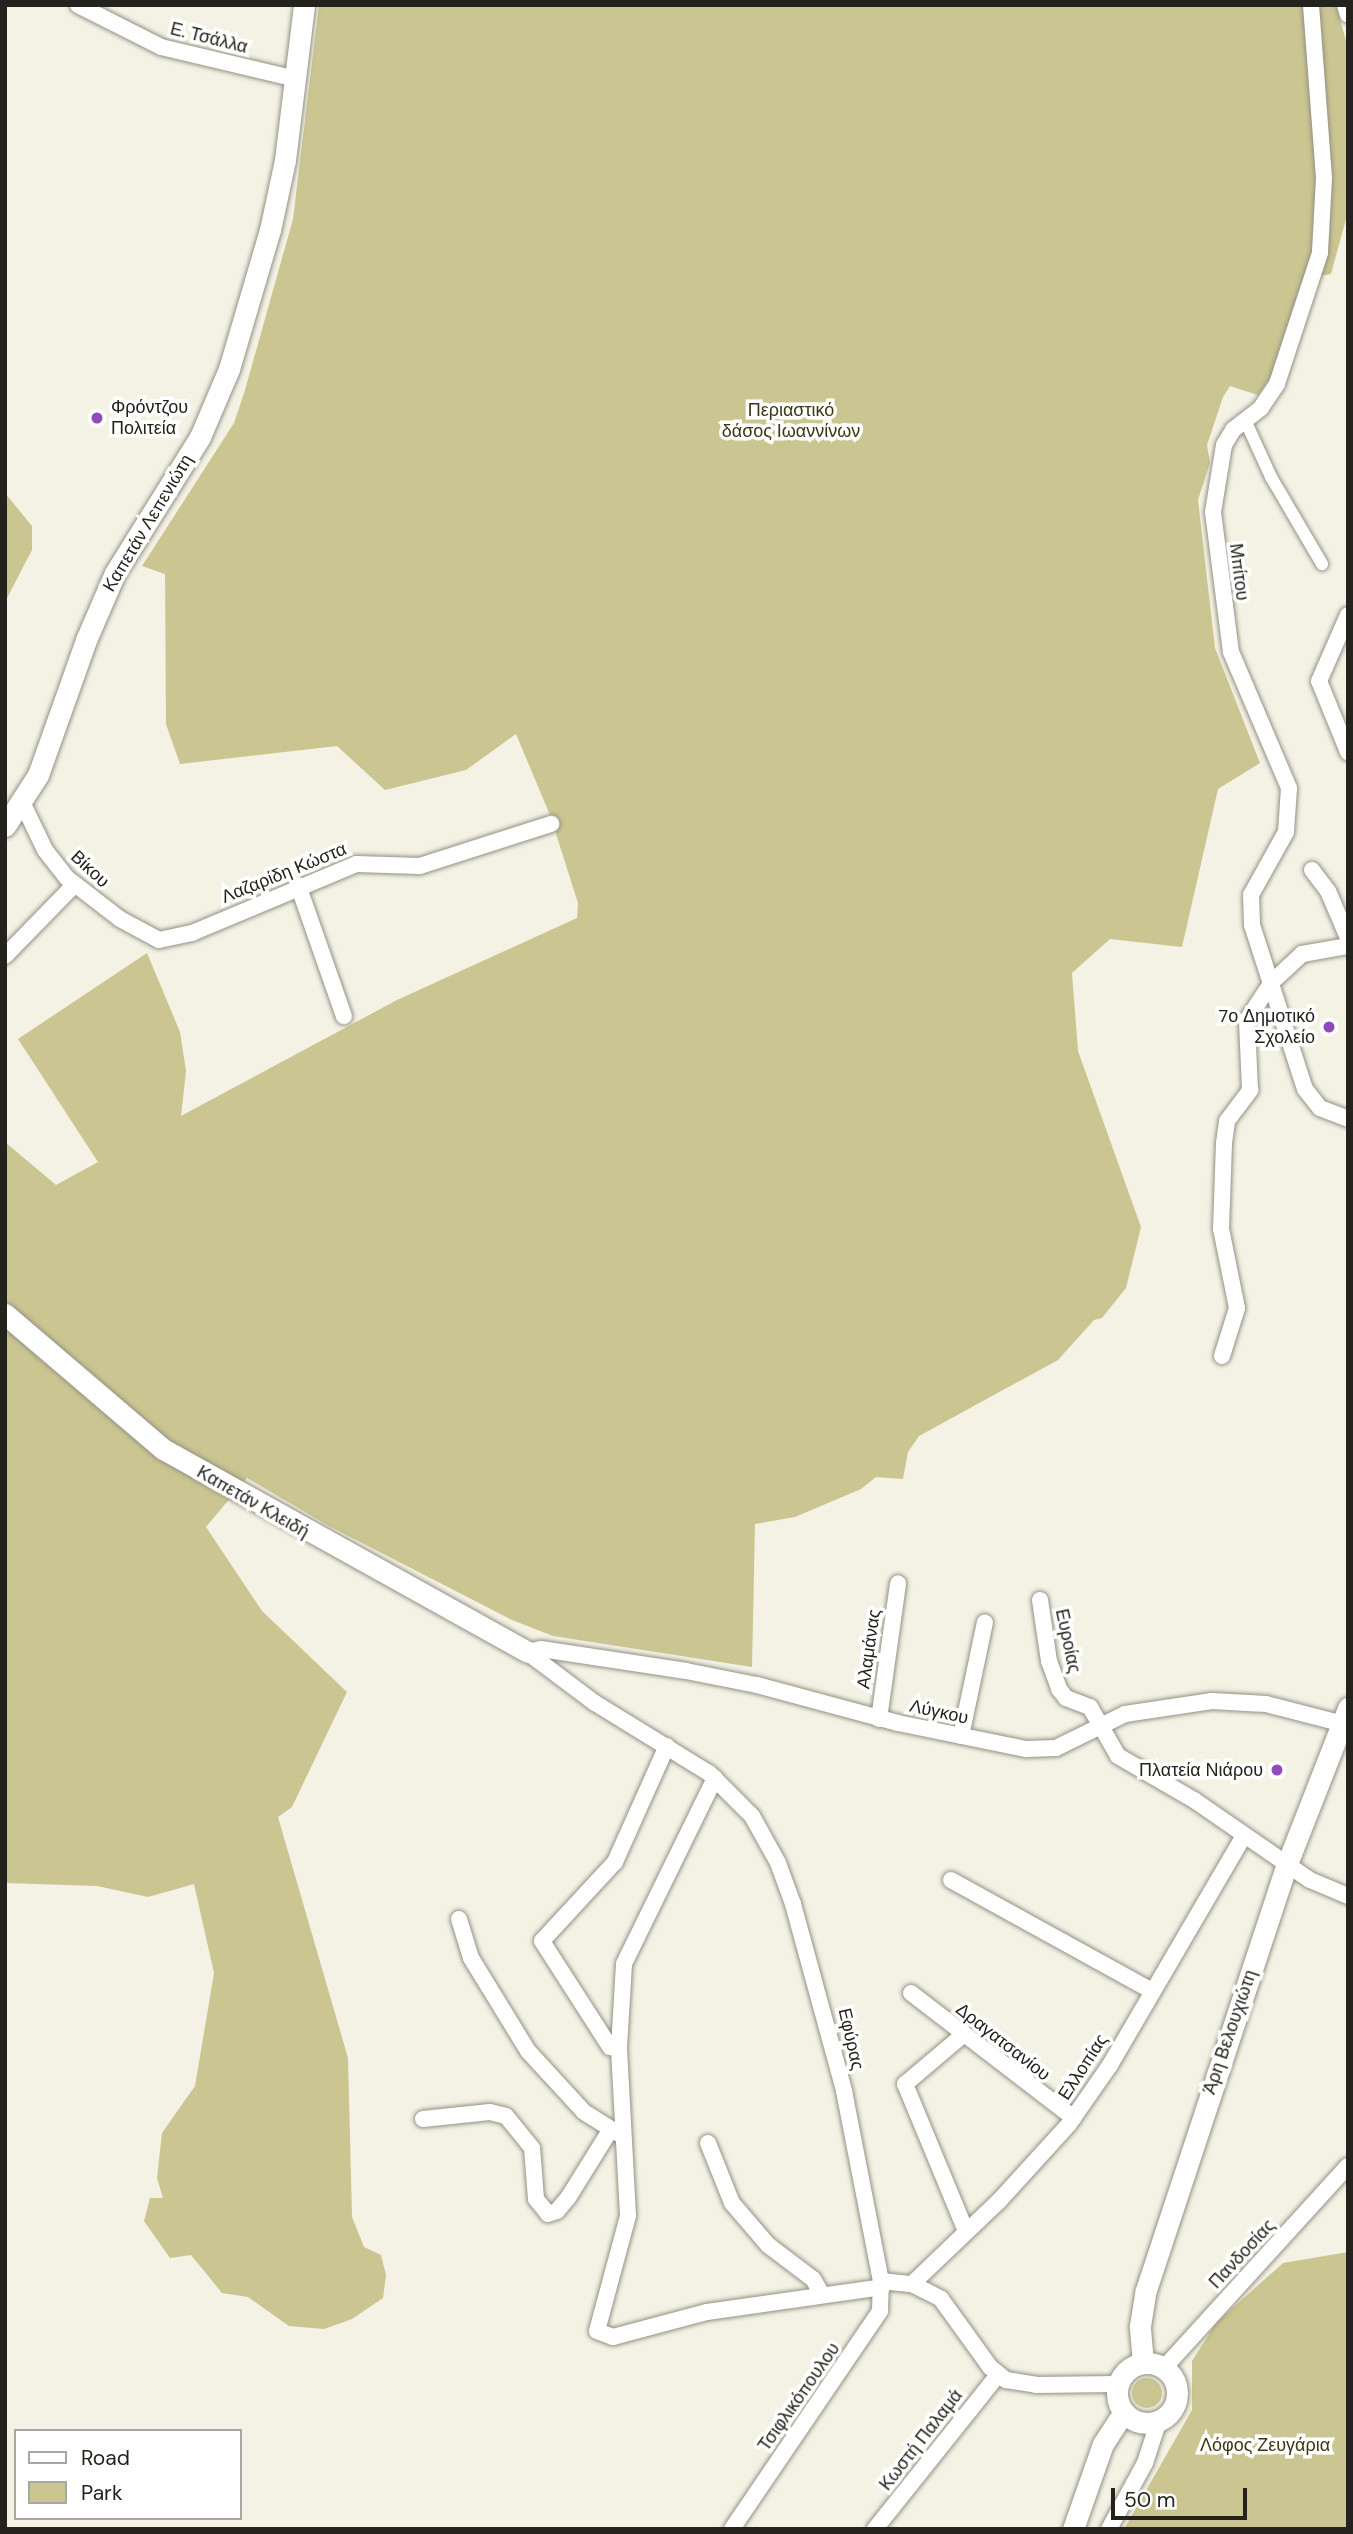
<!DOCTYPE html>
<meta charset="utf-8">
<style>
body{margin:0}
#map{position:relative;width:1353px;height:2534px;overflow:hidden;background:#f3f2e4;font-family:"DM Sans",sans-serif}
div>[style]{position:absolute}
.green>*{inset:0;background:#cbc591}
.round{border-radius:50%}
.roads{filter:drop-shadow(0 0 2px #939185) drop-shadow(0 0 2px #939185)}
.pedestrian>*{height:12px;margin:-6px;padding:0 6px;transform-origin:6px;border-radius:6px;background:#fff}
.minor>*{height:16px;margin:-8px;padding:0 8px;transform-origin:8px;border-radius:8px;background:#fff}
.tertiary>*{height:21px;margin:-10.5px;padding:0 10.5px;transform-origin:10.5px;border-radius:10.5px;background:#fff}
.tertiary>.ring{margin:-10.5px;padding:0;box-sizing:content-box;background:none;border:21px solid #fff;border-radius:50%}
.dots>*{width:19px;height:19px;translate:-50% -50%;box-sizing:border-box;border:4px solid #fff;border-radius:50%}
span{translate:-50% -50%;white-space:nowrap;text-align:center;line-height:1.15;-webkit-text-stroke:7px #fff;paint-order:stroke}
.street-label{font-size:18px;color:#23221d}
.poi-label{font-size:18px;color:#23221d}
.left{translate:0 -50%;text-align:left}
.right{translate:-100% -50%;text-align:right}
.park-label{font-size:18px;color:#3c3713}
.frame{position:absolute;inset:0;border:7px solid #23221d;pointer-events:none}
.legend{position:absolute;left:14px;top:2429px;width:228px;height:91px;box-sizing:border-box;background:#fff;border:2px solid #a7a7a5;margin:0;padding:9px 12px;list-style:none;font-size:21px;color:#23221d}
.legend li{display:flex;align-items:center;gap:14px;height:35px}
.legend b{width:35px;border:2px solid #a7a7a5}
.scale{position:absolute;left:1111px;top:2488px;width:136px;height:32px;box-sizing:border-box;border:4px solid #23221d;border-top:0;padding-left:9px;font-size:21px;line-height:24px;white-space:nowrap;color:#23221d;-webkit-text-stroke:5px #fff;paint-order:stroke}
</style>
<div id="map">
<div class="green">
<div style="clip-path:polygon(319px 5px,1336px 5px,1348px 48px,1348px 212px,1331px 274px,1310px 278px,1282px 361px,1258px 395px,1230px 386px,1223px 397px,1207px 445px,1210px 463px,1198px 500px,1215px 648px,1260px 763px,1218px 789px,1182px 947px,1110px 939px,1072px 973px,1078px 1051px,1141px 1227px,1126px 1288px,1102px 1318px,1094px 1320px,1058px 1360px,919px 1436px,908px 1452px,903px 1479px,876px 1477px,861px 1489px,795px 1517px,755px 1524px,752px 1667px,553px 1636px,512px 1620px,329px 1526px,247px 1478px,206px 1527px,262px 1611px,347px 1692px,292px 1807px,278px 1817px,348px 2058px,352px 2217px,364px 2247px,381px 2255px,386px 2275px,383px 2298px,352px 2319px,324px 2329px,289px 2326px,248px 2297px,222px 2293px,191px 2255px,170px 2258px,144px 2221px,150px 2198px,163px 2198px,157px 2178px,162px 2133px,195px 2086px,214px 1973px,194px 1884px,148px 1897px,97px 1886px,5px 1883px,5px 1142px,56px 1185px,98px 1162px,18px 1039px,147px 953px,180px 1032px,186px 1071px,181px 1116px,397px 1000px,577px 918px,578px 903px,550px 815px,516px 734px,466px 770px,385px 790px,337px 746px,180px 764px,166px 724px,165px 574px,142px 566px,234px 423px,245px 390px,293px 219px)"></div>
<div style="clip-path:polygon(5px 493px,32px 526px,32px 550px,5px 602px)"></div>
<div style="clip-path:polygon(1348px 2252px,1348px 2529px,1124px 2529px,1192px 2410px,1192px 2361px,1216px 2323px,1283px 2263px)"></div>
<div class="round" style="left:1132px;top:2378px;width:30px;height:30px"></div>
</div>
<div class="roads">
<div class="pedestrian">
<div style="left:1245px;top:420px;width:63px;rotate:65.5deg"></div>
<div style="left:1271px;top:477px;width:101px;rotate:59.6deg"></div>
</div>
<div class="minor">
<div style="left:78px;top:5px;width:93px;rotate:26.8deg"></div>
<div style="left:161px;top:47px;width:139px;rotate:13.3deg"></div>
<div style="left:1311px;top:5px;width:173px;rotate:85.7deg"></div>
<div style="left:1324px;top:178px;width:75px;rotate:93.1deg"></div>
<div style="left:1320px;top:253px;width:138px;rotate:108.2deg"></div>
<div style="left:1277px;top:384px;width:29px;rotate:124deg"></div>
<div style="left:1261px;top:408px;width:36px;rotate:142deg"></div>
<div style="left:1233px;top:430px;width:17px;rotate:121deg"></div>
<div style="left:1224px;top:445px;width:68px;rotate:99.3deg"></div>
<div style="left:1213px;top:512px;width:141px;rotate:82.7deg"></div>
<div style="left:1231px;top:652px;width:148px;rotate:66.9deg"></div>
<div style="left:1289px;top:788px;width:44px;rotate:93.9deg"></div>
<div style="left:1286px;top:832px;width:72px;rotate:119.1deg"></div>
<div style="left:1251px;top:895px;width:30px;rotate:88deg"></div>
<div style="left:1252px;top:925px;width:172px;rotate:72.1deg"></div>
<div style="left:1305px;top:1089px;width:24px;rotate:52deg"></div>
<div style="left:1320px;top:1108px;width:30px;rotate:21deg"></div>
<div style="left:1345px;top:5px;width:10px;rotate:73deg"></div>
<div style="left:1348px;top:615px;width:72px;rotate:113.7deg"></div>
<div style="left:1319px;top:681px;width:77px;rotate:67.8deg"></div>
<div style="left:23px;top:804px;width:51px;rotate:64.4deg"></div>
<div style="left:45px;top:850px;width:36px;rotate:52deg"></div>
<div style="left:67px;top:878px;width:67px;rotate:37.7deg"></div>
<div style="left:120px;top:919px;width:44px;rotate:28.3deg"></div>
<div style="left:159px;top:940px;width:34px;rotate:-12deg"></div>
<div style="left:192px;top:933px;width:178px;rotate:-22.8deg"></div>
<div style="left:356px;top:864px;width:64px;rotate:1.8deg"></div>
<div style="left:420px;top:866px;width:138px;rotate:-17.8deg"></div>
<div style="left:1312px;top:870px;width:26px;rotate:53deg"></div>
<div style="left:1328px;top:891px;width:51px;rotate:66.9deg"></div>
<div style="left:298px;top:885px;width:139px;rotate:70.7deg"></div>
<div style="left:5px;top:956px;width:100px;rotate:-45.8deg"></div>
<div style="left:1222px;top:1356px;width:50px;rotate:-72.6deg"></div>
<div style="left:1237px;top:1308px;width:81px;rotate:-101.4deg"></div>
<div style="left:1221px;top:1229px;width:86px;rotate:-88deg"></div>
<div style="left:1224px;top:1143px;width:22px;rotate:-82deg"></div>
<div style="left:1227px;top:1121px;width:39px;rotate:-53deg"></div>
<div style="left:1250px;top:1090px;width:70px;rotate:-92.5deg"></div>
<div style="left:1247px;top:1020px;width:45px;rotate:-56.7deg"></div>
<div style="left:1272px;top:982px;width:41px;rotate:-43deg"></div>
<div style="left:1302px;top:954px;width:47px;rotate:-9.9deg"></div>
<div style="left:1040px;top:1600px;width:62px;rotate:81.6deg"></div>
<div style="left:1049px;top:1661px;width:30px;rotate:70deg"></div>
<div style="left:1059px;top:1689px;width:11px;rotate:52deg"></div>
<div style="left:1066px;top:1698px;width:26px;rotate:21deg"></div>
<div style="left:1090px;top:1707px;width:56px;rotate:60.3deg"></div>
<div style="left:1118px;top:1756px;width:88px;rotate:30.1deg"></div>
<div style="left:1194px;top:1800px;width:141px;rotate:34.6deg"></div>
<div style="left:1310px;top:1880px;width:41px;rotate:22.8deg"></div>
<div style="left:527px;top:1652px;width:85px;rotate:36.9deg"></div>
<div style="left:595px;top:1703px;width:134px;rotate:31.6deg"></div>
<div style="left:709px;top:1773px;width:61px;rotate:45deg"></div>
<div style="left:752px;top:1816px;width:54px;rotate:61deg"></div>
<div style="left:778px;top:1863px;width:44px;rotate:69.9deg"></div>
<div style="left:793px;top:1904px;width:194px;rotate:74.7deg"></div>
<div style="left:844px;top:2091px;width:194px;rotate:79deg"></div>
<div style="left:881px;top:2281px;width:30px;rotate:92deg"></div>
<div style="left:880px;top:2311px;width:263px;rotate:124.2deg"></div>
<div style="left:527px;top:1652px;width:14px;rotate:-12deg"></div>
<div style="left:541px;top:1649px;width:147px;rotate:8.6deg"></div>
<div style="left:686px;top:1671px;width:72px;rotate:11.2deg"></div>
<div style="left:757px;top:1685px;width:146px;rotate:15.1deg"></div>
<div style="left:898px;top:1723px;width:131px;rotate:11.5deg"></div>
<div style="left:1026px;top:1749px;width:30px;rotate:-2deg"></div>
<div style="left:1056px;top:1748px;width:77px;rotate:-26.2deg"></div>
<div style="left:1125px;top:1714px;width:88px;rotate:-8.5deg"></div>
<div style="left:1212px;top:1701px;width:54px;rotate:3.2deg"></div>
<div style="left:1266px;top:1704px;width:76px;rotate:14.4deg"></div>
<div style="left:879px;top:1719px;width:137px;rotate:-82deg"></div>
<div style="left:961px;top:1736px;width:116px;rotate:-78.1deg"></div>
<div style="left:715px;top:1778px;width:207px;rotate:116.1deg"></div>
<div style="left:624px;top:1964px;width:85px;rotate:93.4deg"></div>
<div style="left:619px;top:2049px;width:167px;rotate:86.9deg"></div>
<div style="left:628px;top:2216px;width:119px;rotate:105.1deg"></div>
<div style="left:597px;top:2331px;width:17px;rotate:21deg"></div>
<div style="left:613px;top:2337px;width:97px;rotate:-14.9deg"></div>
<div style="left:707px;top:2312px;width:177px;rotate:-8.1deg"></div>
<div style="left:951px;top:1880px;width:230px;rotate:28.9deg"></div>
<div style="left:459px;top:1919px;width:41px;rotate:72.9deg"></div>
<div style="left:471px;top:1958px;width:109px;rotate:58.5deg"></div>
<div style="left:528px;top:2051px;width:83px;rotate:47.4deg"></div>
<div style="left:584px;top:2112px;width:41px;rotate:32.2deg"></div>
<div style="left:911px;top:1993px;width:205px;rotate:37.5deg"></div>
<div style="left:963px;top:2035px;width:76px;rotate:139.8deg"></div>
<div style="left:905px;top:2084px;width:159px;rotate:67.5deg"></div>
<div style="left:619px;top:2049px;width:9px;rotate:-167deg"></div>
<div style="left:610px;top:2047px;width:126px;rotate:-122.7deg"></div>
<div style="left:542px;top:1941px;width:108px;rotate:-47.3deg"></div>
<div style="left:615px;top:1862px;width:127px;rotate:-65.9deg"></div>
<div style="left:423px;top:2119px;width:67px;rotate:-6deg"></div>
<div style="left:490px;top:2112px;width:16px;rotate:14deg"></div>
<div style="left:506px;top:2116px;width:41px;rotate:50.9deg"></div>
<div style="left:532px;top:2148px;width:51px;rotate:85.5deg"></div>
<div style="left:536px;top:2199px;width:19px;rotate:51deg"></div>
<div style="left:548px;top:2214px;width:9px;rotate:-18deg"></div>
<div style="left:557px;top:2211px;width:17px;rotate:-50deg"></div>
<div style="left:568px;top:2198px;width:81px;rotate:-58.1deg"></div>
<div style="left:708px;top:2143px;width:65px;rotate:68.2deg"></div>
<div style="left:732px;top:2203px;width:55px;rotate:49.4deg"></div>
<div style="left:768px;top:2245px;width:56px;rotate:37.1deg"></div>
<div style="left:813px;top:2279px;width:16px;rotate:60deg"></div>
<div style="left:881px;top:2281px;width:31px;rotate:6deg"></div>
<div style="left:912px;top:2284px;width:33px;rotate:27deg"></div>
<div style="left:941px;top:2299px;width:84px;rotate:54.2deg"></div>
<div style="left:990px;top:2367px;width:21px;rotate:39deg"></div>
<div style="left:1006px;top:2380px;width:30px;rotate:9deg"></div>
<div style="left:1036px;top:2385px;width:82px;rotate:-0.7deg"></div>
<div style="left:912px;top:2284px;width:120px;rotate:-43.7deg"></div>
<div style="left:999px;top:2201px;width:104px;rotate:-47.7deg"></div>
<div style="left:1069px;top:2124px;width:72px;rotate:-55.2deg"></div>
<div style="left:1110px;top:2065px;width:264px;rotate:-59.7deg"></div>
<div style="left:1164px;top:2368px;width:273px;rotate:-47.7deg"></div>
<div style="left:875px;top:2529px;width:197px;rotate:-51.4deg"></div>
<div style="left:1109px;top:2529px;width:75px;rotate:-61.4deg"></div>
<div style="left:1145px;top:2463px;width:45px;rotate:-72deg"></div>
</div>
<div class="tertiary">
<div style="left:5px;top:826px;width:61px;rotate:-57.1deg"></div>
<div style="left:38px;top:775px;width:143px;rotate:-70.4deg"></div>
<div style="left:86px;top:640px;width:73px;rotate:-66.6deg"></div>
<div style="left:115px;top:573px;width:160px;rotate:-58deg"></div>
<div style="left:200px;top:437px;width:74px;rotate:-66.9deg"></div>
<div style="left:229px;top:369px;width:145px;rotate:-73.6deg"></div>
<div style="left:270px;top:230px;width:72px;rotate:-77.9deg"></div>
<div style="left:285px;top:160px;width:156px;rotate:-83deg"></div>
<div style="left:5px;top:1314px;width:208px;rotate:40.5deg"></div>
<div style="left:163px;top:1449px;width:417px;rotate:29.1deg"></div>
<div style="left:1143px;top:2363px;width:37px;rotate:-95deg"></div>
<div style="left:1140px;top:2326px;width:36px;rotate:-81deg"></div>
<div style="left:1146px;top:2290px;width:449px;rotate:-71.7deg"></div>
<div style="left:1287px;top:1864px;width:168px;rotate:-68.6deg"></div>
<div class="ring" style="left:1117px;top:2363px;width:39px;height:39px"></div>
<div style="left:1073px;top:2529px;width:90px;rotate:-70.6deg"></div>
<div style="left:1103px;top:2444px;width:38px;rotate:-57deg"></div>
</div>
</div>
<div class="dots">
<div style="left:97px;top:418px;background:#9249bb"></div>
<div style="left:1329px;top:1027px;background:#9249bb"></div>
<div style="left:1277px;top:1770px;background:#9249bb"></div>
</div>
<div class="street-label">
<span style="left:209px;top:38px;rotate:14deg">Ε. Τσάλλα</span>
<span style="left:148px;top:523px;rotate:-59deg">Καπετάν Λεπενιώτη</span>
<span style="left:1239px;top:572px;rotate:83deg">Μπίτου</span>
<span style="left:90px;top:869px;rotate:43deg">Βίκου</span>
<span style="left:284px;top:873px;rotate:-22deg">Λαζαρίδη Κώστα</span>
<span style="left:253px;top:1502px;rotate:30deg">Καπετάν Κλειδή</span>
<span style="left:1068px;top:1641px;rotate:78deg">Ευροίας</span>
<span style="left:869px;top:1649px;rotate:-82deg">Αλαμάνας</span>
<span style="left:939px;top:1712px;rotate:12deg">Λύγκου</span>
<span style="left:1230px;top:2032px;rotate:-71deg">Άρη Βελουχιώτη</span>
<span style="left:851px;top:2039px;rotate:77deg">Εφύρας</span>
<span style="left:1003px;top:2042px;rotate:38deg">Δραγατσανίου</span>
<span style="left:1083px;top:2067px;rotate:-57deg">Ελλοπίας</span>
<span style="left:1242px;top:2254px;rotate:-47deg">Πανδοσίας</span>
<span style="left:799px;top:2397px;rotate:-55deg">Τσιφλικόπουλου</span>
<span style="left:921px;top:2440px;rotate:-52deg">Κωστή Παλαμά</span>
</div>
<div class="poi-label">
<span class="left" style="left:111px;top:418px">Φρόντζου<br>Πολιτεία</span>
<span class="right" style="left:1315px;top:1027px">7ο Δημοτικό<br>Σχολείο</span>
<span class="right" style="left:1263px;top:1770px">Πλατεία Νιάρου</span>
</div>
<div class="park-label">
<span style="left:791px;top:421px">Περιαστικό<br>δάσος Ιωαννίνων</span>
<span style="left:1265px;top:2445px">Λόφος Ζευγάρια</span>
</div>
<div class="frame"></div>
<ul class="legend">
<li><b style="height:9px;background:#fff"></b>Road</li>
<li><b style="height:19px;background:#cbc591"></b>Park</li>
</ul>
<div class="scale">50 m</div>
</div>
